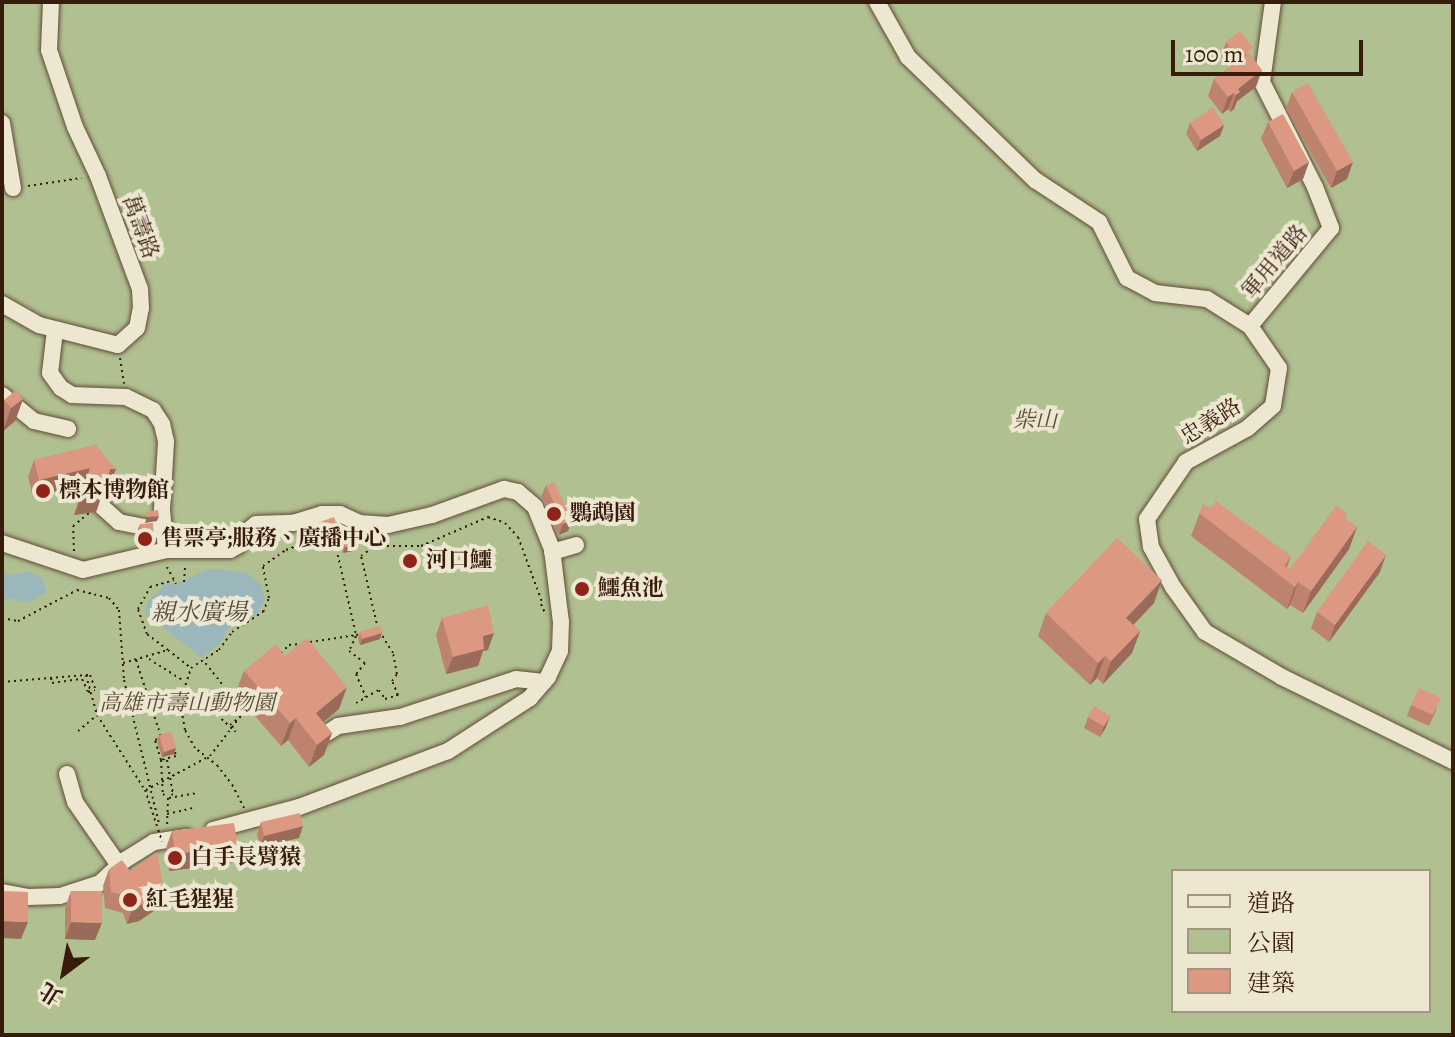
<!DOCTYPE html>
<meta charset="utf-8">
<style>
body{margin:0}
#map{position:relative;width:1455px;height:1037px;overflow:hidden;background:#e3d9b8;font-family:Alegreya,"Noto Serif TC",serif}
div>[style]{position:absolute}
.green>*{inset:0;background:#b0c091}
.water>*{inset:0;background:#9cb7bc}
.path>*{height:2px;margin-top:-1px;transform-origin:0;background:repeating-linear-gradient(90deg,#371c0c 0 2px,transparent 0 6px)}
.roads{filter:drop-shadow(0 0 2px #624b37) drop-shadow(0 0 2px #624b37)}
.minor>*{height:16px;margin:-8px;padding:0 8px;transform-origin:8px;border-radius:8px;background:#ede6d1}
.path-bridge>*{height:2px;margin-top:-1px;transform-origin:0;background:repeating-linear-gradient(90deg,#371c0c 0 2px,transparent 0 6px)}
.wall>*{inset:0;background:#bd836e}
.shaded-wall>*{inset:0;background:#9a6a5a}
.building>*{inset:0;background:#dc9880}
.dots>*{width:22px;height:22px;translate:-50% -50%;box-sizing:border-box;border:4px solid #ede6d1;border-radius:50%}
span{translate:-50% -50%;white-space:nowrap;text-align:center;line-height:1.15;-webkit-text-stroke:8px #ede6d1;paint-order:stroke}
.street-label{font-size:22px;color:#371c0c}
.park-label{font-size:22px;color:#5b4d34;font-style:italic}
.poi-label{font-size:22px;color:#371c0c;font-weight:700}
.left{translate:0 -50%;text-align:left}
.water-label{font-size:24px;color:#554a41;font-style:italic}
.frame{position:absolute;inset:0;border:4px solid #371c0c;pointer-events:none}
.legend{position:absolute;left:1171px;top:869px;width:260px;height:144px;box-sizing:border-box;background:#ede6d1;border:2px solid #a49582;margin:0;padding:10px 14px;list-style:none;font-size:24px;color:#371c0c}
.legend li{display:flex;align-items:center;gap:16px;height:40px}
.legend b{width:40px;border:2px solid #a49582}
.north{position:absolute;left:24px;top:933px;width:80px;height:80px;-webkit-text-stroke:6px #ede6d1;paint-order:stroke;rotate:212deg;font-size:22px;font-weight:700;line-height:32px;text-align:center;color:#371c0c}
.north::after{content:'';display:block;margin:auto;width:28px;height:36px;background:#371c0c;clip-path:polygon(50% 0,100% 100%,50% 72%,0 100%)}
.scale{position:absolute;left:1171px;top:40px;width:192px;height:36px;box-sizing:border-box;border:4px solid #371c0c;border-top:0;padding-left:10px;font-size:24px;line-height:28px;white-space:nowrap;color:#371c0c;-webkit-text-stroke:6px #ede6d1;paint-order:stroke}
</style>
<div id="map">
<div class="green">
<div style="clip-path:polygon(evenodd,2px 2px,1453px 2px,1453px 1035px,2px 1035px,2px 2px,1173px 871px,1429px 871px,1429px 1011px,1173px 1011px,1173px 871px)"></div>
</div>
<div class="water">
<div style="clip-path:polygon(219px 569px,247px 573px,261px 585px,265px 599px,258px 613px,228px 629px,220px 643px,202px 658px,146px 614px,146px 604px,165px 584px,176px 584px,206px 570px)"></div>
<div style="clip-path:polygon(2px 570px,9px 575px,30px 571px,42px 578px,47px 592px,27px 603px,8px 598px,2px 601px)"></div>
</div>
<div class="path">
<div style="left:28px;top:186px;width:54px;rotate:-8.6deg"></div>
<div style="left:120px;top:358px;width:26px;rotate:81deg"></div>
<div style="left:74px;top:551px;width:25px;rotate:-92deg"></div>
<div style="left:73px;top:526px;width:21px;rotate:-39deg"></div>
<div style="left:167px;top:567px;width:19px;rotate:62deg"></div>
<div style="left:184px;top:582px;width:16px;rotate:-86deg"></div>
<div style="left:541px;top:604px;width:12px;rotate:66deg"></div>
<div style="left:2px;top:618px;width:16px;rotate:11deg"></div>
<div style="left:18px;top:621px;width:67px;rotate:-27.7deg"></div>
<div style="left:77px;top:590px;width:33px;rotate:14deg"></div>
<div style="left:109px;top:598px;width:16px;rotate:50deg"></div>
<div style="left:119px;top:610px;width:70px;rotate:85.9deg"></div>
<div style="left:124px;top:680px;width:148px;rotate:76.3deg"></div>
<div style="left:378px;top:629px;width:75px;rotate:-103.1deg"></div>
<div style="left:361px;top:556px;width:17px;rotate:-36deg"></div>
<div style="left:375px;top:546px;width:46px"></div>
<div style="left:421px;top:546px;width:73px;rotate:-23.4deg"></div>
<div style="left:488px;top:517px;width:18px;rotate:19deg"></div>
<div style="left:505px;top:523px;width:19px;rotate:47deg"></div>
<div style="left:518px;top:537px;width:69px;rotate:69.7deg"></div>
<div style="left:356px;top:636px;width:17px;rotate:115deg"></div>
<div style="left:349px;top:651px;width:20px;rotate:37deg"></div>
<div style="left:365px;top:663px;width:14px;rotate:129deg"></div>
<div style="left:356px;top:674px;width:25px;rotate:67deg"></div>
<div style="left:366px;top:697px;width:15px;rotate:-28deg"></div>
<div style="left:379px;top:690px;width:11px;rotate:56deg"></div>
<div style="left:385px;top:699px;width:14px;rotate:-17deg"></div>
<div style="left:398px;top:695px;width:15px;rotate:-113deg"></div>
<div style="left:392px;top:681px;width:9px;rotate:-54deg"></div>
<div style="left:397px;top:674px;width:21px;rotate:-101deg"></div>
<div style="left:393px;top:653px;width:22px;rotate:-122deg"></div>
<div style="left:168px;top:650px;width:26px;rotate:-143deg"></div>
<div style="left:147px;top:634px;width:27px;rotate:-110deg"></div>
<div style="left:138px;top:609px;width:25px;rotate:-61deg"></div>
<div style="left:150px;top:587px;width:25px;rotate:-16deg"></div>
<div style="left:149px;top:659px;width:41px;rotate:32.2deg"></div>
<div style="left:136px;top:660px;width:81px;rotate:72deg"></div>
<div style="left:123px;top:663px;width:47px;rotate:-16.1deg"></div>
<div style="left:168px;top:650px;width:29px;rotate:38deg"></div>
<div style="left:86px;top:675px;width:4px"></div>
<div style="left:90px;top:675px;width:14px;rotate:69deg"></div>
<div style="left:51px;top:678px;width:5px;rotate:79deg"></div>
<div style="left:52px;top:683px;width:30px;rotate:-8deg"></div>
<div style="left:82px;top:679px;width:14px;rotate:65deg"></div>
<div style="left:88px;top:692px;width:7px;rotate:-16deg"></div>
<div style="left:356px;top:703px;width:10px;rotate:-29deg"></div>
<div style="left:217px;top:715px;width:25px;rotate:42deg"></div>
<div style="left:230px;top:725px;width:14px;rotate:-39deg"></div>
<div style="left:78px;top:731px;width:25px;rotate:-40deg"></div>
<div style="left:170px;top:735px;width:22px;rotate:74deg"></div>
<div style="left:176px;top:756px;width:16px;rotate:165deg"></div>
<div style="left:161px;top:760px;width:21px;rotate:-107deg"></div>
<div style="left:155px;top:740px;width:16px;rotate:-18deg"></div>
<div style="left:161px;top:760px;width:34px;rotate:87deg"></div>
<div style="left:163px;top:794px;width:6px;rotate:39deg"></div>
<div style="left:168px;top:798px;width:27px;rotate:92deg"></div>
<div style="left:167px;top:760px;width:35px;rotate:80deg"></div>
<div style="left:173px;top:794px;width:6px;rotate:141deg"></div>
<div style="left:169px;top:798px;width:27px;rotate:-10deg"></div>
<div style="left:244px;top:808px;width:25px;rotate:-117deg"></div>
<div style="left:233px;top:786px;width:25px;rotate:-127deg"></div>
<div style="left:218px;top:766px;width:29px;rotate:-142deg"></div>
<div style="left:195px;top:748px;width:21px;rotate:-119deg"></div>
<div style="left:185px;top:730px;width:28px;rotate:-100deg"></div>
<div style="left:180px;top:702px;width:36px;rotate:-72deg"></div>
<div style="left:191px;top:668px;width:33px;rotate:-33deg"></div>
<div style="left:219px;top:650px;width:22px;rotate:-54deg"></div>
<div style="left:232px;top:632px;width:37px;rotate:-33deg"></div>
<div style="left:263px;top:612px;width:15px;rotate:-67deg"></div>
<div style="left:269px;top:598px;width:33px;rotate:-101deg"></div>
<div style="left:263px;top:566px;width:28px;rotate:-35deg"></div>
<div style="left:286px;top:550px;width:34px;rotate:-21deg"></div>
<div style="left:318px;top:538px;width:18px;rotate:16deg"></div>
<div style="left:335px;top:543px;width:94px;rotate:77.1deg"></div>
<div style="left:356px;top:635px;width:4px;rotate:-14deg"></div>
<div style="left:167px;top:814px;width:27px;rotate:-13deg"></div>
</div>
<div class="roads">
<div class="minor">
<div style="left:877px;top:2px;width:63px;rotate:60.6deg"></div>
<div style="left:908px;top:57px;width:177px;rotate:44.1deg"></div>
<div style="left:1035px;top:180px;width:77px;rotate:33.3deg"></div>
<div style="left:1099px;top:222px;width:63px;rotate:63.4deg"></div>
<div style="left:1127px;top:278px;width:32px;rotate:28deg"></div>
<div style="left:1155px;top:293px;width:52px;rotate:6.6deg"></div>
<div style="left:1207px;top:299px;width:51px;rotate:32.1deg"></div>
<div style="left:1250px;top:326px;width:51px;rotate:55.4deg"></div>
<div style="left:1279px;top:368px;width:38px;rotate:99deg"></div>
<div style="left:1273px;top:406px;width:33px;rotate:139deg"></div>
<div style="left:1248px;top:428px;width:71px;rotate:151.3deg"></div>
<div style="left:1186px;top:462px;width:69px;rotate:124.4deg"></div>
<div style="left:1147px;top:519px;width:28px;rotate:82deg"></div>
<div style="left:1151px;top:547px;width:46px;rotate:61.2deg"></div>
<div style="left:1173px;top:587px;width:55px;rotate:54.6deg"></div>
<div style="left:1205px;top:632px;width:89px;rotate:30.3deg"></div>
<div style="left:1282px;top:677px;width:191px;rotate:26.2deg"></div>
<div style="left:2px;top:123px;width:66px;rotate:80.4deg"></div>
<div style="left:2px;top:304px;width:43px;rotate:29.6deg"></div>
<div style="left:39px;top:325px;width:81px;rotate:14.2deg"></div>
<div style="left:118px;top:345px;width:25px;rotate:-42deg"></div>
<div style="left:137px;top:328px;width:20px;rotate:-79deg"></div>
<div style="left:141px;top:308px;width:19px;rotate:-93deg"></div>
<div style="left:140px;top:289px;width:121px;rotate:-110.4deg"></div>
<div style="left:98px;top:176px;width:54px;rotate:-115.1deg"></div>
<div style="left:75px;top:127px;width:81px;rotate:-108.7deg"></div>
<div style="left:49px;top:50px;width:48px;rotate:-87.6deg"></div>
<div style="left:1250px;top:326px;width:127px;rotate:-50.4deg"></div>
<div style="left:1331px;top:228px;width:44px;rotate:-111.3deg"></div>
<div style="left:1315px;top:187px;width:118px;rotate:-116.8deg"></div>
<div style="left:1262px;top:82px;width:81px;rotate:-82.2deg"></div>
<div style="left:55px;top:330px;width:43px;rotate:96.6deg"></div>
<div style="left:50px;top:373px;width:19px;rotate:54deg"></div>
<div style="left:61px;top:388px;width:13px;rotate:32deg"></div>
<div style="left:72px;top:395px;width:54px;rotate:2.1deg"></div>
<div style="left:126px;top:397px;width:30px;rotate:26deg"></div>
<div style="left:153px;top:410px;width:17px;rotate:57deg"></div>
<div style="left:162px;top:424px;width:18px;rotate:77deg"></div>
<div style="left:166px;top:442px;width:68px;rotate:93.4deg"></div>
<div style="left:162px;top:510px;width:40px;rotate:84.3deg"></div>
<div style="left:2px;top:395px;width:41px;rotate:39.1deg"></div>
<div style="left:34px;top:421px;width:35px;rotate:13deg"></div>
<div style="left:99px;top:504px;width:27px;rotate:42deg"></div>
<div style="left:119px;top:522px;width:41px;rotate:11.3deg"></div>
<div style="left:2px;top:543px;width:85px;rotate:18.4deg"></div>
<div style="left:83px;top:570px;width:85px;rotate:-13.5deg"></div>
<div style="left:166px;top:550px;width:64px"></div>
<div style="left:230px;top:550px;width:10px;rotate:-29deg"></div>
<div style="left:239px;top:545px;width:13px;rotate:-63deg"></div>
<div style="left:245px;top:533px;width:14px;rotate:-39deg"></div>
<div style="left:256px;top:524px;width:37px;rotate:-2deg"></div>
<div style="left:293px;top:523px;width:30px;rotate:-17deg"></div>
<div style="left:322px;top:514px;width:18px"></div>
<div style="left:340px;top:514px;width:21px;rotate:25deg"></div>
<div style="left:359px;top:523px;width:29px;rotate:4deg"></div>
<div style="left:388px;top:525px;width:45px;rotate:-12.8deg"></div>
<div style="left:432px;top:515px;width:77px;rotate:-19.9deg"></div>
<div style="left:504px;top:489px;width:14px;rotate:12deg"></div>
<div style="left:518px;top:492px;width:23px;rotate:41deg"></div>
<div style="left:535px;top:507px;width:45px;rotate:68deg"></div>
<div style="left:552px;top:549px;width:74px;rotate:83deg"></div>
<div style="left:561px;top:622px;width:29px;rotate:92deg"></div>
<div style="left:560px;top:651px;width:29px;rotate:115deg"></div>
<div style="left:548px;top:677px;width:28px;rotate:131deg"></div>
<div style="left:530px;top:698px;width:98px;rotate:147.1deg"></div>
<div style="left:448px;top:751px;width:159px;rotate:159.4deg"></div>
<div style="left:299px;top:807px;width:89px;rotate:165deg"></div>
<div style="left:552px;top:552px;width:25px;rotate:-16deg"></div>
<div style="left:322px;top:736px;width:19px;rotate:-32deg"></div>
<div style="left:338px;top:726px;width:63px;rotate:-8.3deg"></div>
<div style="left:400px;top:717px;width:122px;rotate:-18.1deg"></div>
<div style="left:516px;top:679px;width:28px;rotate:6deg"></div>
<div style="left:67px;top:774px;width:29px;rotate:74deg"></div>
<div style="left:75px;top:802px;width:79px;rotate:55.3deg"></div>
<div style="left:2px;top:892px;width:26px;rotate:11deg"></div>
<div style="left:28px;top:897px;width:32px;rotate:-2deg"></div>
<div style="left:60px;top:896px;width:42px;rotate:-18deg"></div>
<div style="left:100px;top:883px;width:34px;rotate:-43deg"></div>
<div style="left:125px;top:860px;width:34px;rotate:-32deg"></div>
<div style="left:154px;top:842px;width:33px;rotate:-9deg"></div>
</div>
</div>
<div class="path-bridge">
<div style="left:310px;top:642px;width:47px;rotate:-8.7deg"></div>
<div style="left:281px;top:653px;width:11px;rotate:-45deg"></div>
<div style="left:289px;top:645px;width:11px;rotate:-5deg"></div>
<div style="left:2px;top:682px;width:84px;rotate:-4.8deg"></div>
<div style="left:86px;top:675px;width:41px;rotate:74.6deg"></div>
<div style="left:97px;top:715px;width:89px;rotate:57.4deg"></div>
<div style="left:145px;top:790px;width:54px;rotate:71.6deg"></div>
<div style="left:146px;top:790px;width:72px;rotate:-28deg"></div>
<div style="left:210px;top:756px;width:56px;rotate:-52.3deg"></div>
<div style="left:244px;top:712px;width:66px;rotate:-128.3deg"></div>
</div>
<div class="wall">
<div style="clip-path:polygon(1226px 42px,1251px 56px,1256px 87px,1237px 101px,1234px 109px,1230px 112px,1228px 109px,1222px 114px,1208px 96px,1214px 79px,1231px 66px,1222px 53px)"></div>
<div style="clip-path:polygon(1292px 92px,1347px 179px,1331px 188px,1286px 109px)"></div>
<div style="clip-path:polygon(1268px 122px,1309px 162px,1303px 179px,1287px 188px,1261px 139px)"></div>
<div style="clip-path:polygon(1190px 123px,1224px 125px,1220px 136px,1197px 151px,1186px 134px)"></div>
<div style="clip-path:polygon(23px 399px,15px 421px,3px 431px,2px 406px,4px 400px)"></div>
<div style="clip-path:polygon(96px 445px,110px 486px,105px 486px,96px 512px,74px 515px,84px 484px,33px 497px,28px 477px,34px 460px)"></div>
<div style="clip-path:polygon(546px 485px,568px 531px,559px 535px,541px 497px)"></div>
<div style="clip-path:polygon(1203px 504px,1291px 556px,1287px 568px,1290px 569px,1345px 519px,1357px 527px,1349px 549px,1303px 613px,1290px 605px,1287px 609px,1191px 536px)"></div>
<div style="clip-path:polygon(317px 523px,335px 532px,318px 538px,315px 529px)"></div>
<div style="clip-path:polygon(140px 524px,154px 541px,152px 547px,139px 548px,138px 529px)"></div>
<div style="clip-path:polygon(342px 531px,353px 551px,343px 553px,340px 537px)"></div>
<div style="clip-path:polygon(1380px 572px,1329px 642px,1311px 628px,1317px 612px)"></div>
<div style="clip-path:polygon(1154px 603px,1133px 625px,1140px 631px,1132px 653px,1103px 684px,1097px 678px,1090px 685px,1038px 636px,1046px 613px)"></div>
<div style="clip-path:polygon(442px 618px,488px 650px,483px 651px,478px 666px,446px 674px,436px 635px)"></div>
<div style="clip-path:polygon(360px 632px,380px 639px,360px 645px,358px 638px)"></div>
<div style="clip-path:polygon(285px 656px,339px 709px,323px 722px,332px 733px,324px 755px,309px 767px,288px 740px,281px 746px,235px 693px,244px 671px)"></div>
<div style="clip-path:polygon(1411px 705px,1437px 709px,1429px 726px,1407px 716px)"></div>
<div style="clip-path:polygon(1088px 717px,1106px 727px,1100px 737px,1084px 728px)"></div>
<div style="clip-path:polygon(159px 735px,176px 748px,174px 754px,162px 757px,157px 741px)"></div>
<div style="clip-path:polygon(261px 822px,299px 838px,260px 847px,257px 834px)"></div>
<div style="clip-path:polygon(172px 831px,238px 846px,231px 863px,169px 871px,166px 848px)"></div>
<div style="clip-path:polygon(109px 869px,130px 871px,164px 891px,158px 908px,139px 921px,127px 924px,123px 913px,105px 908px,103px 886px)"></div>
<div style="clip-path:polygon(71px 891px,95px 940px,65px 939px,65px 908px)"></div>
</div>
<div class="shaded-wall">
<div style="clip-path:polygon(1262px 70px,1256px 87px,1237px 101px,1234px 109px,1230px 112px,1238px 89px)"></div>
<div style="clip-path:polygon(1234px 93px,1228px 109px,1222px 114px,1228px 97px)"></div>
<div style="clip-path:polygon(1224px 125px,1220px 136px,1197px 151px,1201px 140px)"></div>
<div style="clip-path:polygon(1309px 162px,1303px 179px,1287px 188px,1294px 171px)"></div>
<div style="clip-path:polygon(1353px 162px,1347px 179px,1331px 188px,1337px 171px)"></div>
<div style="clip-path:polygon(23px 399px,15px 421px,3px 431px,11px 408px)"></div>
<div style="clip-path:polygon(90px 468px,84px 484px,33px 497px,39px 480px)"></div>
<div style="clip-path:polygon(110px 469px,116px 469px,110px 486px,104px 486px)"></div>
<div style="clip-path:polygon(102px 495px,96px 512px,74px 515px,81px 498px)"></div>
<div style="clip-path:polygon(159px 516px,157px 521px,145px 523px,147px 517px)"></div>
<div style="clip-path:polygon(572px 520px,568px 531px,559px 535px,563px 524px)"></div>
<div style="clip-path:polygon(337px 526px,335px 532px,318px 538px,320px 532px)"></div>
<div style="clip-path:polygon(1357px 527px,1349px 549px,1303px 613px,1311px 591px)"></div>
<div style="clip-path:polygon(154px 541px,152px 547px,139px 548px,141px 542px)"></div>
<div style="clip-path:polygon(355px 545px,353px 551px,343px 553px,345px 547px)"></div>
<div style="clip-path:polygon(1386px 555px,1380px 572px,1329px 642px,1335px 625px)"></div>
<div style="clip-path:polygon(1162px 580px,1154px 603px,1118px 641px,1126px 618px)"></div>
<div style="clip-path:polygon(1298px 582px,1290px 605px,1287px 609px,1295px 587px)"></div>
<div style="clip-path:polygon(1140px 631px,1132px 653px,1103px 684px,1111px 661px)"></div>
<div style="clip-path:polygon(382px 633px,380px 639px,360px 645px,362px 639px)"></div>
<div style="clip-path:polygon(494px 633px,488px 650px,483px 651px,478px 666px,446px 674px,453px 657px,483px 636px)"></div>
<div style="clip-path:polygon(1105px 656px,1097px 678px,1090px 685px,1098px 663px)"></div>
<div style="clip-path:polygon(347px 687px,339px 709px,308px 735px,316px 713px)"></div>
<div style="clip-path:polygon(1110px 716px,1106px 727px,1100px 737px,1104px 726px)"></div>
<div style="clip-path:polygon(296px 718px,288px 740px,281px 746px,290px 723px)"></div>
<div style="clip-path:polygon(332px 733px,324px 755px,309px 767px,317px 745px)"></div>
<div style="clip-path:polygon(176px 748px,174px 754px,162px 757px,164px 752px)"></div>
<div style="clip-path:polygon(303px 826px,299px 838px,260px 847px,264px 836px)"></div>
<div style="clip-path:polygon(238px 846px,231px 863px,169px 871px,175px 854px)"></div>
<div style="clip-path:polygon(164px 891px,158px 908px,139px 921px,127px 924px,133px 907px)"></div>
<div style="clip-path:polygon(2px 921px,28px 922px,21px 939px,2px 938px)"></div>
<div style="clip-path:polygon(71px 922px,102px 923px,95px 940px,65px 939px)"></div>
</div>
<div class="building">
<div style="clip-path:polygon(1240px 31px,1253px 48px,1239px 59px,1226px 42px)"></div>
<div style="clip-path:polygon(1249px 53px,1262px 70px,1238px 89px,1240px 92px,1236px 95px,1234px 93px,1228px 97px,1214px 79px)"></div>
<div style="clip-path:polygon(1308px 83px,1353px 162px,1337px 171px,1292px 92px)"></div>
<div style="clip-path:polygon(1213px 107px,1224px 125px,1201px 140px,1190px 123px)"></div>
<div style="clip-path:polygon(1283px 114px,1309px 162px,1294px 171px,1268px 122px)"></div>
<div style="clip-path:polygon(16px 390px,23px 399px,11px 408px,4px 400px)"></div>
<div style="clip-path:polygon(96px 445px,116px 469px,110px 469px,102px 495px,81px 498px,90px 468px,39px 480px,34px 460px)"></div>
<div style="clip-path:polygon(554px 482px,572px 520px,563px 524px,546px 485px)"></div>
<div style="clip-path:polygon(1216px 501px,1291px 556px,1284px 566px,1290px 569px,1336px 506px,1347px 513px,1345px 518px,1357px 527px,1311px 591px,1298px 582px,1295px 587px,1199px 513px,1203px 504px,1211px 508px)"></div>
<div style="clip-path:polygon(158px 510px,159px 516px,147px 517px,146px 512px)"></div>
<div style="clip-path:polygon(334px 517px,337px 526px,320px 532px,317px 523px)"></div>
<div style="clip-path:polygon(153px 523px,154px 541px,141px 542px,140px 524px)"></div>
<div style="clip-path:polygon(352px 530px,355px 545px,345px 547px,342px 531px)"></div>
<div style="clip-path:polygon(1117px 538px,1162px 580px,1126px 618px,1140px 631px,1111px 661px,1105px 656px,1098px 663px,1046px 613px)"></div>
<div style="clip-path:polygon(1368px 541px,1386px 555px,1335px 625px,1317px 612px)"></div>
<div style="clip-path:polygon(488px 605px,494px 633px,483px 636px,484px 649px,453px 657px,442px 618px)"></div>
<div style="clip-path:polygon(380px 626px,382px 633px,362px 639px,360px 632px)"></div>
<div style="clip-path:polygon(307px 638px,347px 687px,316px 713px,332px 733px,317px 745px,296px 718px,290px 723px,244px 671px,276px 644px,285px 656px)"></div>
<div style="clip-path:polygon(1419px 688px,1441px 698px,1433px 715px,1411px 705px)"></div>
<div style="clip-path:polygon(1094px 706px,1110px 716px,1104px 726px,1088px 717px)"></div>
<div style="clip-path:polygon(171px 732px,176px 748px,164px 752px,159px 735px)"></div>
<div style="clip-path:polygon(300px 813px,303px 826px,264px 836px,261px 822px)"></div>
<div style="clip-path:polygon(234px 823px,238px 846px,175px 854px,172px 831px)"></div>
<div style="clip-path:polygon(157px 852px,164px 891px,145px 904px,133px 907px,129px 897px,111px 892px,109px 869px,122px 860px,130px 871px)"></div>
<div style="clip-path:polygon(2px 891px,28px 892px,28px 922px,2px 921px)"></div>
<div style="clip-path:polygon(71px 891px,102px 891px,102px 923px,71px 922px)"></div>
</div>
<div class="dots">
<div style="left:43px;top:491px;background:#8f2418"></div>
<div style="left:554px;top:514px;background:#8f2418"></div>
<div style="left:145px;top:539px;background:#8f2418"></div>
<div style="left:410px;top:561px;background:#8f2418"></div>
<div style="left:582px;top:589px;background:#8f2418"></div>
<div style="left:175px;top:858px;background:#8f2418"></div>
<div style="left:130px;top:900px;background:#8f2418"></div>
</div>
<div class="street-label">
<span style="left:140px;top:227px;rotate:70deg">萬壽路</span>
<span style="left:1275px;top:262px;rotate:-50deg">軍用道路</span>
<span style="left:1211px;top:422px;rotate:-32deg">忠義路</span>
</div>
<div class="park-label">
<span style="left:1035px;top:421px">柴山</span>
<span style="left:187px;top:704px">高雄市壽山動物園</span>
</div>
<div class="poi-label">
<span class="left" style="left:59px;top:491px">標本博物館</span>
<span class="left" style="left:570px;top:514px">鸚鵡園</span>
<span class="left" style="left:161px;top:539px">售票亭;服務、廣播中心</span>
<span class="left" style="left:426px;top:561px">河口鱷</span>
<span class="left" style="left:598px;top:589px">鱷魚池</span>
<span class="left" style="left:191px;top:858px">白手長臂猿</span>
<span class="left" style="left:146px;top:900px">紅毛猩猩</span>
</div>
<div class="water-label">
<span style="left:199px;top:613px">親水廣場</span>
</div>
<div class="frame"></div>
<ul class="legend">
<li><b style="height:10px;background:#ede6d1"></b>道路</li>
<li><b style="height:22px;background:#b0c091"></b>公園</li>
<li><b style="height:22px;background:#dc9880"></b>建築</li>
</ul>
<div class="north">北</div>
<div class="scale">100 m</div>
</div>
